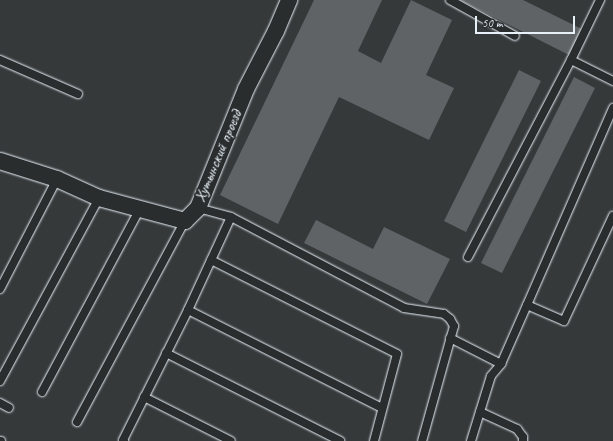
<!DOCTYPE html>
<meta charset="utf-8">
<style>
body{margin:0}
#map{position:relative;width:613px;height:441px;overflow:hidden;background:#35393a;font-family:Caveat,sans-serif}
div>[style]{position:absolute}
.building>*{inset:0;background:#5f6365}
.roads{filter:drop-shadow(0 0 1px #e8f1f8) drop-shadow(0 0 1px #e8f1f8)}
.lane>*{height:8px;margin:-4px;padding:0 4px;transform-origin:4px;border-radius:4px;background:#2a2d2e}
.street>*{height:16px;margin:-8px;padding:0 8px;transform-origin:8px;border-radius:8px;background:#2a2d2e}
span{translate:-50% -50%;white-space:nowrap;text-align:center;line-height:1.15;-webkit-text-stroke:3.5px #2a2d2e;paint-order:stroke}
.street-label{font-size:16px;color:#e8f1f8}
.scale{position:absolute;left:475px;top:16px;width:100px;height:18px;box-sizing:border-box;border:2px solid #e8f1f8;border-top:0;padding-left:5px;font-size:12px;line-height:14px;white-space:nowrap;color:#e8f1f8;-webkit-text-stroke:3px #2a2d2e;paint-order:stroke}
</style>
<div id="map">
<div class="building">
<div style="clip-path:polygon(314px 0,382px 0,358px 51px,381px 63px,411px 0,452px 20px,426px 75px,454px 88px,429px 140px,339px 97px,278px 224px,220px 195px)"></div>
<div style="clip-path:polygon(460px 0,523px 0,586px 31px,573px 57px)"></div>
<div style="clip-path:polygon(519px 70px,541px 81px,466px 232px,444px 221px)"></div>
<div style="clip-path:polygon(574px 77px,595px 88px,502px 273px,481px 263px)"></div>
<div style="clip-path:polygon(316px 220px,373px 249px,384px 227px,450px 259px,427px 304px,304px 243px)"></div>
</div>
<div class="roads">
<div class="lane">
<div style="left:450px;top:0;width:74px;rotate:29deg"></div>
<div style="left:0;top:60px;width:85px;rotate:23.6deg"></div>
<div style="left:571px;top:60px;width:47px;rotate:26.6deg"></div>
<div style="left:198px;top:208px;width:34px;rotate:15deg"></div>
<div style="left:231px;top:217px;width:195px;rotate:27.7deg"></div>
<div style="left:404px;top:308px;width:40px;rotate:8.5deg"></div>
<div style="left:444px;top:314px;width:8px;rotate:40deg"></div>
<div style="left:450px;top:319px;width:8px;rotate:60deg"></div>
<div style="left:454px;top:326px;width:119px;rotate:105.5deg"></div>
<div style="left:468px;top:257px;width:222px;rotate:-62.4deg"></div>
<div style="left:571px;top:60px;width:67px;rotate:-64.2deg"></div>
<div style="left:211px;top:260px;width:208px;rotate:26.8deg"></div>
<div style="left:397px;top:354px;width:90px;rotate:104.8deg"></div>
<div style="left:0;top:289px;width:124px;rotate:-62.6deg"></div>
<div style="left:527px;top:305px;width:215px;rotate:-66.4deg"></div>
<div style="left:188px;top:310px;width:217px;rotate:26.8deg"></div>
<div style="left:450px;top:338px;width:57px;rotate:27deg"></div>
<div style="left:501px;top:364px;width:64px;rotate:-66.2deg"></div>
<div style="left:527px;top:305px;width:40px;rotate:23.4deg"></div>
<div style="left:564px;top:321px;width:116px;rotate:-65deg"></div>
<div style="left:166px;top:353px;width:195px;rotate:26.8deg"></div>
<div style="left:0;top:381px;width:208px;rotate:-61.6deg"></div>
<div style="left:42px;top:392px;width:206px;rotate:-61.9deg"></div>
<div style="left:144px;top:397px;width:97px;rotate:26.8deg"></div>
<div style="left:0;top:403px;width:10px;rotate:29deg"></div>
<div style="left:480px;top:412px;width:41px;rotate:24.7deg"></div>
<div style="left:517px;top:429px;width:10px;rotate:53deg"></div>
<div style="left:523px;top:437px;width:4px;rotate:90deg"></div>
<div style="left:77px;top:422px;width:228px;rotate:-61.8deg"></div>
<div style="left:0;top:441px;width:1px"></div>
<div style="left:124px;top:441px;width:1px;rotate:-135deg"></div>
<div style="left:123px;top:440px;width:145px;rotate:-63.4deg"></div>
<div style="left:188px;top:310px;width:102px;rotate:-65.2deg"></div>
<div style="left:471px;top:441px;width:68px;rotate:-72.9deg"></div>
<div style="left:491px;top:376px;width:16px;rotate:-50deg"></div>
</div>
<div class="street">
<div style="left:0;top:161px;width:60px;rotate:17.5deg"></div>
<div style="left:57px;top:179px;width:46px;rotate:24.3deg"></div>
<div style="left:99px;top:198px;width:89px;rotate:15deg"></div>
<div style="left:185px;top:221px;width:18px;rotate:-45deg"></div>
<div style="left:198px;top:208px;width:128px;rotate:-68deg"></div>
<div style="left:246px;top:89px;width:65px;rotate:-62.7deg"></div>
<div style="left:276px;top:31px;width:34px;rotate:-67deg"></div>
</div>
</div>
<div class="street-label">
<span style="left:218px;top:156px;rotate:-67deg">Хутынский проезд</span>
</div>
<div class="scale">50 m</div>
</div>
